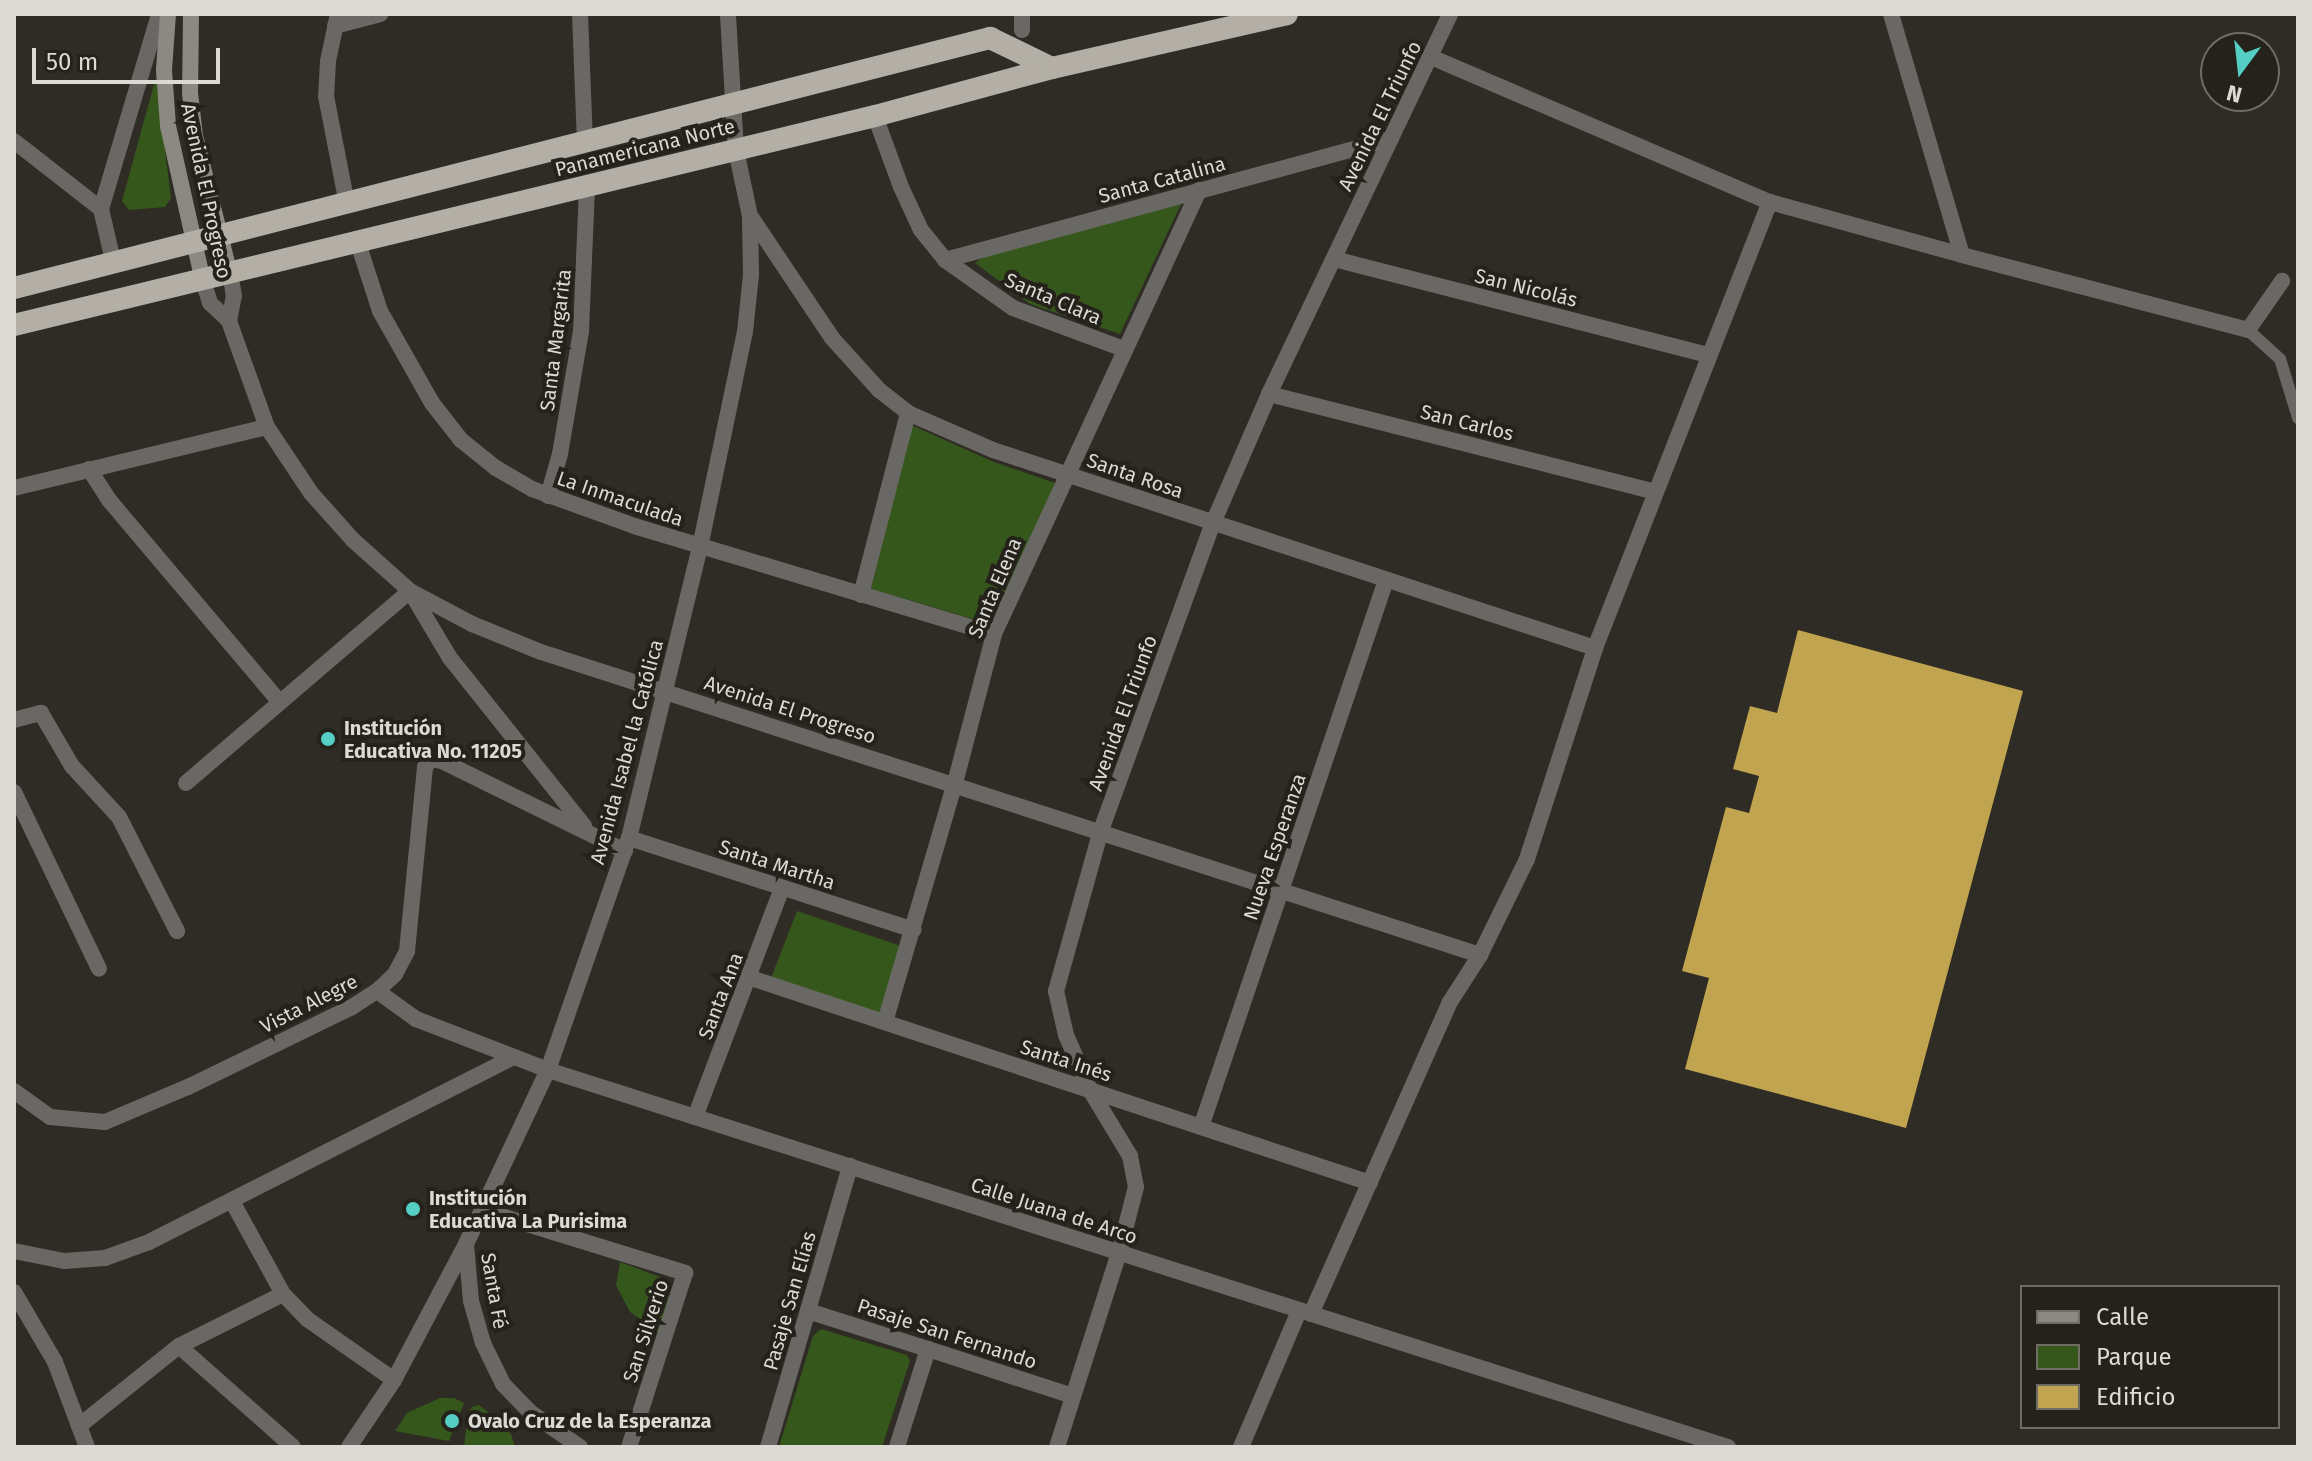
<!DOCTYPE html>
<meta charset="utf-8">
<style>
body{margin:0}
#map{position:relative;width:2312px;height:1461px;overflow:hidden;background:#2e2c24;font-family:"Fira Sans",sans-serif}
div>[style]{position:absolute}
.green>*{inset:0;background:#36571c}
.building>*{inset:0;background:#c0a44f}
.service>*{height:12px;margin:-6px;padding:0 6px;transform-origin:6px;border-radius:6px;background:#6a6864}
.pedestrian>*{height:16px;margin:-8px;padding:0 8px;transform-origin:8px;border-radius:8px;background:#6a6864}
.minor>*{height:16px;margin:-8px;padding:0 8px;transform-origin:8px;border-radius:8px;background:#6a6864}
.secondary>*{height:16px;margin:-8px;padding:0 8px;transform-origin:8px;border-radius:8px;background:#8c8983}
.trunk>*{height:22px;margin:-11px;padding:0 11px;transform-origin:11px;border-radius:11px;background:#b3afa6}
.dots>*{width:22px;height:22px;translate:-50% -50%;box-sizing:border-box;border:4px solid #25221b;border-radius:50%}
span{translate:-50% -50%;white-space:nowrap;text-align:center;line-height:1.15;-webkit-text-stroke:8px #25221b;paint-order:stroke}
.street-label{font-size:20px;color:#dbdad5}
.poi-label{font-size:20px;color:#dbdad5;font-weight:700}
.left{translate:0 -50%;text-align:left}
.frame{position:absolute;inset:0;border:16px solid #dbdad5;pointer-events:none}
.legend{position:absolute;left:2020px;top:1285px;width:260px;height:144px;box-sizing:border-box;background:#25221b;border:2px solid #6e6c65;margin:0;padding:10px 14px;list-style:none;font-size:24px;color:#dbdad5}
.legend li{display:flex;align-items:center;gap:16px;height:40px}
.legend b{width:40px;border:2px solid #6e6c65}
.north{position:absolute;left:2200px;top:32px;width:80px;height:80px;box-sizing:border-box;background:#25221b;border:2px solid #6e6c65;border-radius:50%;rotate:195deg;font-size:22px;font-weight:700;line-height:32px;text-align:center;color:#dbdad5}
.north::after{content:'';display:block;margin:auto;width:28px;height:36px;background:#55cec4;clip-path:polygon(50% 0,100% 100%,50% 72%,0 100%)}
.scale{position:absolute;left:32px;top:48px;width:188px;height:36px;box-sizing:border-box;border:4px solid #dbdad5;border-top:0;padding-left:10px;font-size:24px;line-height:28px;white-space:nowrap;color:#dbdad5;-webkit-text-stroke:6px #25221b;paint-order:stroke}
</style>
<div id="map">
<div class="green">
<div style="clip-path:polygon(156px 77px,171px 198px,165px 207px,129px 210px,122px 201px)"></div>
<div style="clip-path:polygon(1181px 204px,1120px 334px,1030px 304px,975px 263px,984px 256px)"></div>
<div style="clip-path:polygon(911px 425px,994px 462px,1055px 483px,994px 625px,871px 589px)"></div>
<div style="clip-path:polygon(797px 911px,901px 946px,882px 1011px,878px 1014px,771px 978px)"></div>
<div style="clip-path:polygon(620px 1262px,660px 1277px,671px 1301px,660px 1333px,630px 1312px,616px 1285px)"></div>
<div style="clip-path:polygon(821px 1329px,907px 1355px,910px 1361px,882px 1447px,779px 1447px,813px 1336px)"></div>
<div style="clip-path:polygon(440px 1398px,454px 1398px,464px 1403px,449px 1441px,395px 1431px,407px 1413px)"></div>
<div style="clip-path:polygon(479px 1405px,502px 1423px,511px 1434px,515px 1447px,464px 1447px,468px 1415px,472px 1407px)"></div>
</div>
<div class="building">
<div style="clip-path:polygon(1798px 630px,2023px 691px,1906px 1128px,1685px 1069px,1709px 978px,1682px 971px,1726px 807px,1749px 813px,1759px 776px,1733px 769px,1750px 706px,1777px 713px)"></div>
</div>
<div class="service">
<div style="left:2248px;top:330px;width:43px;rotate:42.2deg"></div>
<div style="left:2280px;top:359px;width:62px;rotate:73deg"></div>
</div>
<div class="pedestrian">
<div style="left:928px;top:1349px;width:152px;rotate:18deg"></div>
</div>
<div class="minor">
<div style="left:338px;top:14px;width:48px;rotate:102deg"></div>
<div style="left:328px;top:61px;width:35px;rotate:93deg"></div>
<div style="left:326px;top:96px;width:110px;rotate:79deg"></div>
<div style="left:580px;top:14px;width:129px;rotate:87.8deg"></div>
<div style="left:1891px;top:14px;width:251px;rotate:73.6deg"></div>
<div style="left:335px;top:26px;width:47px;rotate:-14.9deg"></div>
<div style="left:1022px;top:30px;width:16px;rotate:-90deg"></div>
<div style="left:1431px;top:57px;width:369px;rotate:23.2deg"></div>
<div style="left:1770px;top:202px;width:199px;rotate:15.4deg"></div>
<div style="left:1962px;top:255px;width:296px;rotate:14.7deg"></div>
<div style="left:2248px;top:330px;width:60px;rotate:-55.2deg"></div>
<div style="left:875px;top:116px;width:76px;rotate:69.9deg"></div>
<div style="left:901px;top:187px;width:47px;rotate:65.1deg"></div>
<div style="left:921px;top:230px;width:38px;rotate:51deg"></div>
<div style="left:945px;top:260px;width:83px;rotate:35.2deg"></div>
<div style="left:1013px;top:308px;width:118px;rotate:20.3deg"></div>
<div style="left:14px;top:141px;width:110px;rotate:38deg"></div>
<div style="left:101px;top:209px;width:57px;rotate:76.9deg"></div>
<div style="left:101px;top:209px;width:203px;rotate:-73.4deg"></div>
<div style="left:751px;top:217px;width:146px;rotate:56.2deg"></div>
<div style="left:832px;top:338px;width:70px;rotate:47.9deg"></div>
<div style="left:879px;top:390px;width:37px;rotate:38deg"></div>
<div style="left:908px;top:413px;width:93px;rotate:23.5deg"></div>
<div style="left:993px;top:450px;width:634px;rotate:18.21deg"></div>
<div style="left:358px;top:243px;width:71px;rotate:72.1deg"></div>
<div style="left:380px;top:311px;width:106px;rotate:60.5deg"></div>
<div style="left:432px;top:403px;width:47px;rotate:51.9deg"></div>
<div style="left:461px;top:440px;width:45px;rotate:38.7deg"></div>
<div style="left:496px;top:468px;width:42px;rotate:30.3deg"></div>
<div style="left:532px;top:489px;width:109px;rotate:19.9deg"></div>
<div style="left:634px;top:526px;width:376px;rotate:16.7deg"></div>
<div style="left:1334px;top:259px;width:387px;rotate:14.4deg"></div>
<div style="left:945px;top:260px;width:462px;rotate:-15.2deg"></div>
<div style="left:203px;top:281px;width:23px;rotate:72deg"></div>
<div style="left:210px;top:303px;width:26px;rotate:43deg"></div>
<div style="left:229px;top:321px;width:113px;rotate:70.3deg"></div>
<div style="left:267px;top:427px;width:79px;rotate:56.3deg"></div>
<div style="left:311px;top:493px;width:63px;rotate:48.2deg"></div>
<div style="left:353px;top:540px;width:76px;rotate:41.8deg"></div>
<div style="left:410px;top:591px;width:70px;rotate:28deg"></div>
<div style="left:472px;top:624px;width:74px;rotate:22.1deg"></div>
<div style="left:541px;top:652px;width:987px;rotate:17.88deg"></div>
<div style="left:229px;top:321px;width:25px;rotate:-79deg"></div>
<div style="left:234px;top:296px;width:22px;rotate:-100deg"></div>
<div style="left:1269px;top:394px;width:398px;rotate:14.2deg"></div>
<div style="left:89px;top:469px;width:37px;rotate:57deg"></div>
<div style="left:109px;top:500px;width:263px;rotate:49.8deg"></div>
<div style="left:14px;top:488px;width:260px;rotate:-13.6deg"></div>
<div style="left:548px;top:496px;width:44px;rotate:-74.1deg"></div>
<div style="left:560px;top:454px;width:125px;rotate:-80.3deg"></div>
<div style="left:581px;top:331px;width:144px;rotate:-87.6deg"></div>
<div style="left:861px;top:595px;width:188px;rotate:-75.5deg"></div>
<div style="left:14px;top:720px;width:28px;rotate:-15deg"></div>
<div style="left:41px;top:713px;width:61px;rotate:59.7deg"></div>
<div style="left:72px;top:766px;width:69px;rotate:47.3deg"></div>
<div style="left:119px;top:817px;width:128px;rotate:63deg"></div>
<div style="left:186px;top:783px;width:295px;rotate:-40.6deg"></div>
<div style="left:410px;top:591px;width:78px;rotate:59.2deg"></div>
<div style="left:450px;top:658px;width:215px;rotate:51.4deg"></div>
<div style="left:14px;top:792px;width:196px;rotate:64.3deg"></div>
<div style="left:629px;top:838px;width:299px;rotate:17.9deg"></div>
<div style="left:751px;top:978px;width:652px;rotate:18.32deg"></div>
<div style="left:377px;top:991px;width:48px;rotate:35.7deg"></div>
<div style="left:416px;top:1019px;width:142px;rotate:21.1deg"></div>
<div style="left:548px;top:1070px;width:1239px;rotate:17.72deg"></div>
<div style="left:885px;top:1022px;width:249px;rotate:-73.7deg"></div>
<div style="left:955px;top:783px;width:154px;rotate:-75.3deg"></div>
<div style="left:994px;top:634px;width:489px;rotate:-65.2deg"></div>
<div style="left:14px;top:1091px;width:44px;rotate:35.8deg"></div>
<div style="left:50px;top:1117px;width:55px;rotate:5.2deg"></div>
<div style="left:105px;top:1122px;width:90px;rotate:-22.9deg"></div>
<div style="left:188px;top:1087px;width:182px;rotate:-26deg"></div>
<div style="left:352px;top:1007px;width:30px;rotate:-33deg"></div>
<div style="left:377px;top:991px;width:25px;rotate:-43deg"></div>
<div style="left:395px;top:974px;width:26px;rotate:-62deg"></div>
<div style="left:407px;top:951px;width:185px;rotate:-84.4deg"></div>
<div style="left:425px;top:767px;width:10px;rotate:-53deg"></div>
<div style="left:431px;top:759px;width:11px;rotate:10deg"></div>
<div style="left:442px;top:761px;width:204px;rotate:26.2deg"></div>
<div style="left:695px;top:1117px;width:245px;rotate:-69.2deg"></div>
<div style="left:1201px;top:1127px;width:577px;rotate:-71.31deg"></div>
<div style="left:233px;top:1203px;width:104px;rotate:61.2deg"></div>
<div style="left:283px;top:1294px;width:35px;rotate:46deg"></div>
<div style="left:307px;top:1319px;width:106px;rotate:35deg"></div>
<div style="left:482px;top:1210px;width:213px;rotate:17.2deg"></div>
<div style="left:685px;top:1273px;width:183px;rotate:107.8deg"></div>
<div style="left:466px;top:1245px;width:56px;rotate:84.9deg"></div>
<div style="left:471px;top:1301px;width:44px;rotate:74.1deg"></div>
<div style="left:483px;top:1343px;width:46px;rotate:64deg"></div>
<div style="left:503px;top:1384px;width:39px;rotate:46deg"></div>
<div style="left:530px;top:1412px;width:61px;rotate:35deg"></div>
<div style="left:14px;top:1251px;width:51px;rotate:11.3deg"></div>
<div style="left:64px;top:1261px;width:41px;rotate:-4.2deg"></div>
<div style="left:105px;top:1258px;width:47px;rotate:-20deg"></div>
<div style="left:149px;top:1242px;width:409px;rotate:-26.9deg"></div>
<div style="left:14px;top:1292px;width:81px;rotate:59.6deg"></div>
<div style="left:55px;top:1362px;width:91px;rotate:69.4deg"></div>
<div style="left:808px;top:1311px;width:126px;rotate:17.6deg"></div>
<div style="left:928px;top:1349px;width:103px;rotate:107.6deg"></div>
<div style="left:1311px;top:1314px;width:342px;rotate:-66deg"></div>
<div style="left:1450px;top:1002px;width:56px;rotate:-57.4deg"></div>
<div style="left:1480px;top:955px;width:107px;rotate:-63.9deg"></div>
<div style="left:1527px;top:859px;width:222px;rotate:-72.1deg"></div>
<div style="left:1595px;top:648px;width:479px;rotate:-68.6deg"></div>
<div style="left:179px;top:1346px;width:152px;rotate:41.5deg"></div>
<div style="left:79px;top:1426px;width:128px;rotate:-38.7deg"></div>
<div style="left:179px;top:1346px;width:116px;rotate:-26.6deg"></div>
<div style="left:349px;top:1447px;width:81px;rotate:-56.1deg"></div>
<div style="left:394px;top:1380px;width:154px;rotate:-62.1deg"></div>
<div style="left:466px;top:1244px;width:192px;rotate:-64.8deg"></div>
<div style="left:548px;top:1070px;width:246px;rotate:-70.8deg"></div>
<div style="left:629px;top:838px;width:300px;rotate:-76.3deg"></div>
<div style="left:700px;top:547px;width:220px;rotate:-78.2deg"></div>
<div style="left:745px;top:332px;width:57px;rotate:-84deg"></div>
<div style="left:751px;top:275px;width:59px;rotate:-91deg"></div>
<div style="left:750px;top:216px;width:67px;rotate:-102deg"></div>
<div style="left:736px;top:150px;width:136px;rotate:-93.4deg"></div>
<div style="left:768px;top:1447px;width:293px;rotate:-73.7deg"></div>
<div style="left:1057px;top:1447px;width:204px;rotate:-72.3deg"></div>
<div style="left:1119px;top:1253px;width:68px;rotate:-75.6deg"></div>
<div style="left:1136px;top:1187px;width:32px;rotate:-101deg"></div>
<div style="left:1130px;top:1156px;width:77px;rotate:-121.2deg"></div>
<div style="left:1090px;top:1090px;width:60px;rotate:-113.6deg"></div>
<div style="left:1066px;top:1035px;width:45px;rotate:-102.8deg"></div>
<div style="left:1056px;top:991px;width:164px;rotate:-74.4deg"></div>
<div style="left:1100px;top:833px;width:330px;rotate:-70deg"></div>
<div style="left:1213px;top:523px;width:141px;rotate:-66.5deg"></div>
<div style="left:1269px;top:394px;width:421px;rotate:-64.5deg"></div>
<div style="left:1241px;top:1447px;width:148px;rotate:-66.9deg"></div>
</div>
<div class="secondary">
<div style="left:168px;top:14px;width:56px;rotate:94.1deg"></div>
<div style="left:164px;top:70px;width:56px;rotate:85.9deg"></div>
<div style="left:168px;top:126px;width:159px;rotate:77.3deg"></div>
<div style="left:191px;top:14px;width:79px;rotate:90.7deg"></div>
<div style="left:190px;top:93px;width:43px;rotate:83.4deg"></div>
<div style="left:195px;top:136px;width:142px;rotate:75.8deg"></div>
</div>
<div class="trunk">
<div style="left:14px;top:288px;width:1008px;rotate:-14.37deg"></div>
<div style="left:990px;top:38px;width:69px;rotate:25.8deg"></div>
<div style="left:14px;top:325px;width:886px;rotate:-13.64deg"></div>
<div style="left:875px;top:116px;width:183px;rotate:-15.2deg"></div>
<div style="left:1052px;top:68px;width:241px;rotate:-12.9deg"></div>
</div>
<div class="dots">
<div style="left:328px;top:739px;background:#55cec4"></div>
<div style="left:413px;top:1209px;background:#55cec4"></div>
<div style="left:452px;top:1421px;background:#55cec4"></div>
</div>
<div class="street-label">
<span style="left:1380px;top:116px;rotate:-64deg">Avenida El Triunfo</span>
<span style="left:645px;top:148px;rotate:-14deg">Panamericana Norte</span>
<span style="left:1162px;top:180px;rotate:-15deg">Santa Catalina</span>
<span style="left:206px;top:191px;rotate:78deg">Avenida El Progreso</span>
<span style="left:1526px;top:288px;rotate:14deg">San Nicolás</span>
<span style="left:1053px;top:299px;rotate:23deg">Santa Clara</span>
<span style="left:556px;top:340px;rotate:-83deg">Santa Margarita</span>
<span style="left:1467px;top:423px;rotate:14deg">San Carlos</span>
<span style="left:1135px;top:476px;rotate:19deg">Santa Rosa</span>
<span style="left:620px;top:499px;rotate:19deg">La Inmaculada</span>
<span style="left:995px;top:588px;rotate:-67deg">Santa Elena</span>
<span style="left:790px;top:710px;rotate:18deg">Avenida El Progreso</span>
<span style="left:1123px;top:713px;rotate:-70deg">Avenida El Triunfo</span>
<span style="left:627px;top:752px;rotate:-75deg">Avenida Isabel la Católica</span>
<span style="left:1275px;top:847px;rotate:-71deg">Nueva Esperanza</span>
<span style="left:777px;top:865px;rotate:18deg">Santa Martha</span>
<span style="left:721px;top:996px;rotate:-69deg">Santa Ana</span>
<span style="left:309px;top:1004px;rotate:-27deg">Vista Alegre</span>
<span style="left:1066px;top:1061px;rotate:18deg">Santa Inés</span>
<span style="left:1054px;top:1211px;rotate:18deg">Calle Juana de Arco</span>
<span style="left:494px;top:1291px;rotate:80deg">Santa Fé</span>
<span style="left:790px;top:1301px;rotate:-74deg">Pasaje San Elías</span>
<span style="left:646px;top:1331px;rotate:-72deg">San Silverio</span>
<span style="left:947px;top:1334px;rotate:18deg">Pasaje San Fernando</span>
</div>
<div class="poi-label">
<span class="left" style="left:344px;top:740px">Institución<br>Educativa No. 11205</span>
<span class="left" style="left:429px;top:1210px">Institución<br>Educativa La Purisima</span>
<span class="left" style="left:468px;top:1421px">Ovalo Cruz de la Esperanza</span>
</div>
<div class="frame"></div>
<ul class="legend">
<li><b style="height:10px;background:#8c8983"></b>Calle</li>
<li><b style="height:22px;background:#36571c"></b>Parque</li>
<li><b style="height:22px;background:#c0a44f"></b>Edificio</li>
</ul>
<div class="north">N</div>
<div class="scale">50 m</div>
</div>
